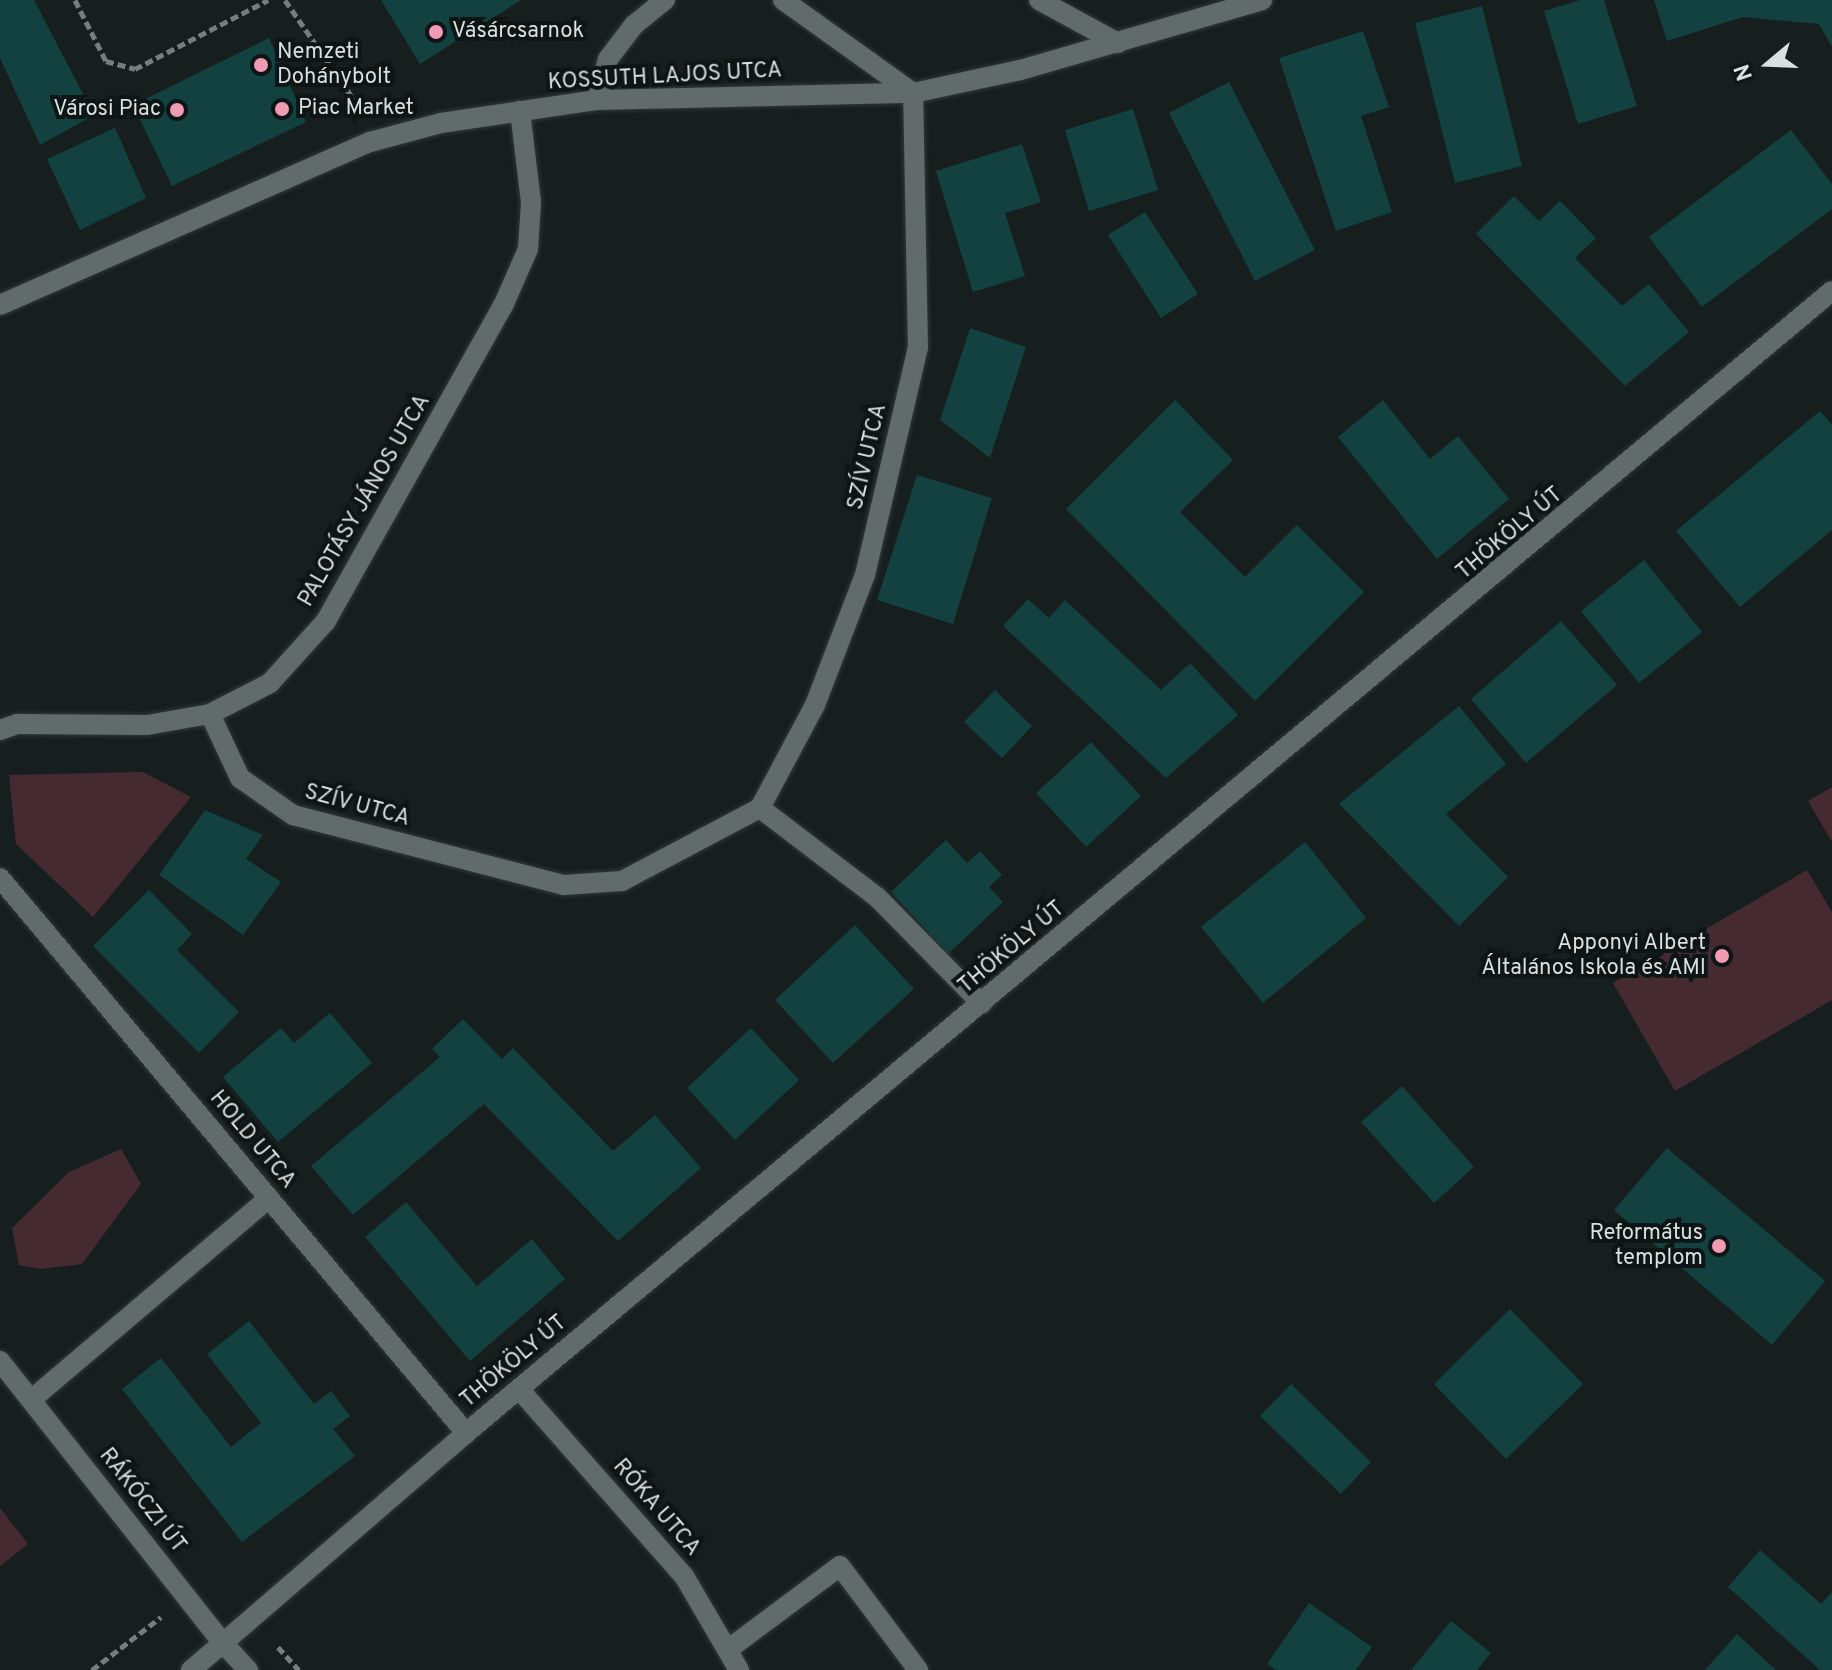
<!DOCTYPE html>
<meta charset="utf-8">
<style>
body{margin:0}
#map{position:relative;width:1832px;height:1670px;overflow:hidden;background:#161f1e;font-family:Overpass,sans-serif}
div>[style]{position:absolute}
.green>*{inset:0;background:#452a32}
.building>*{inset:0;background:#124140}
.path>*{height:5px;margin-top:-2.5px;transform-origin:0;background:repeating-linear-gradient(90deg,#767d7d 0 8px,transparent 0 12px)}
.roads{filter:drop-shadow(0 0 2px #323837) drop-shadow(0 0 2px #323837)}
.lane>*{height:20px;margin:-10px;padding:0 10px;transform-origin:10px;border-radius:10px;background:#616b6b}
.street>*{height:20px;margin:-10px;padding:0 10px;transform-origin:10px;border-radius:10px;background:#616b6b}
.secondary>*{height:20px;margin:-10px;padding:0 10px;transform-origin:10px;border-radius:10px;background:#616b6b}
.dots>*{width:22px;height:22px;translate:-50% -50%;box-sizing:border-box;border:4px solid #0d1515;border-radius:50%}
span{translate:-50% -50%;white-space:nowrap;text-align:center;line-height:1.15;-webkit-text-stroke:8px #0d1515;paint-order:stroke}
.poi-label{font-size:22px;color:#dadfdf}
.left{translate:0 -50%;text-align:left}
.right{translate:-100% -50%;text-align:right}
.street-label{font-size:22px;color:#dadfdf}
.north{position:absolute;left:1728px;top:24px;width:80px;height:80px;-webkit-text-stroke:6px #0d1515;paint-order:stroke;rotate:251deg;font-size:22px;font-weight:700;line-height:32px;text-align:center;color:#dadfdf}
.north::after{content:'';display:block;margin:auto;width:28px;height:36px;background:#dadfdf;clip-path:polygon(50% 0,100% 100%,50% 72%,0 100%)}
</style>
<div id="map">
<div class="green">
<div style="clip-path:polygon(143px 772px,191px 797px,93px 917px,16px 844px,9px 775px)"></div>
<div style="clip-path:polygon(1832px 787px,1832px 842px,1808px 801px)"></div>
<div style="clip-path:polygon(1807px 870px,1832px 912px,1832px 1000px,1675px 1091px,1613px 983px)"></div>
<div style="clip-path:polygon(121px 1149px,141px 1184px,82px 1264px,40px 1269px,19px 1265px,12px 1228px,69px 1172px)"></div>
<div style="clip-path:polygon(0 1508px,28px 1544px,0 1566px)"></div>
</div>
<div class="building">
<div style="clip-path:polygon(0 0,34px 0,94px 115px,40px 145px,0 58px)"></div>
<div style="clip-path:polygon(381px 0,521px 0,420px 64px)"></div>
<div style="clip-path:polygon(1580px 0,1604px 0,1637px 106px,1578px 124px,1544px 11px)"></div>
<div style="clip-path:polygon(1654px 0,1832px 0,1832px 47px,1819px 24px,1743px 17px,1667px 41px)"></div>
<div style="clip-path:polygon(1482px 6px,1522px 166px,1455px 183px,1415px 23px)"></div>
<div style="clip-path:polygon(1363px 31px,1389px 107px,1361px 116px,1392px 212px,1336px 231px,1279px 58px)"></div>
<div style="clip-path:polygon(269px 38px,306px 122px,172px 186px,133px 105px)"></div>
<div style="clip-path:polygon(1229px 82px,1315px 250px,1255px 281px,1169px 113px)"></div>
<div style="clip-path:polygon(1133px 109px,1158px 190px,1089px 211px,1065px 130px)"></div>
<div style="clip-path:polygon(115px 128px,146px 198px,80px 230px,47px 159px)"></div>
<div style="clip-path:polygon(1791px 130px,1832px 184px,1832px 209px,1702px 307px,1649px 237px)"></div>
<div style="clip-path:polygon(1022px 144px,1041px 202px,1005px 213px,1025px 276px,973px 292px,936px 171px)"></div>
<div style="clip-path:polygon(1514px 196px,1539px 221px,1560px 201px,1596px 238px,1575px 258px,1622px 306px,1649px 284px,1689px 332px,1625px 386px,1476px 234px)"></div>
<div style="clip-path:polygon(1145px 212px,1198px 294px,1161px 318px,1108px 235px)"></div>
<div style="clip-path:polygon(970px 328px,1026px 347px,990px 458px,940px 420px)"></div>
<div style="clip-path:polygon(1175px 400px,1233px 460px,1180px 512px,1245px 577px,1297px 525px,1364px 592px,1255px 701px,1066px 509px)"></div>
<div style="clip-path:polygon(1383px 400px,1430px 459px,1458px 436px,1509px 499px,1437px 559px,1338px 437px)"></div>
<div style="clip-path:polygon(1820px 411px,1832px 425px,1832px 530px,1740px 607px,1676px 531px)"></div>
<div style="clip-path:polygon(917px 475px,992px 498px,953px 624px,877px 600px)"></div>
<div style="clip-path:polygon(1644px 560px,1702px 632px,1639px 683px,1581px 611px)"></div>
<div style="clip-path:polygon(1028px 599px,1049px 618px,1065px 600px,1161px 690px,1190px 663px,1238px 715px,1166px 778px,1003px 626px)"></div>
<div style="clip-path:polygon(1561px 621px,1617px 685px,1526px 763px,1471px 699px)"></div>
<div style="clip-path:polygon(995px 690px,1032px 726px,1002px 758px,964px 722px)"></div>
<div style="clip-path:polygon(1459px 706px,1506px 764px,1446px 814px,1508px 877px,1459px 926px,1339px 804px)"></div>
<div style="clip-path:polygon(1091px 742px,1141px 796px,1086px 847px,1036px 793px)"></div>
<div style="clip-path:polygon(205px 810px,263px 835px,246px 859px,281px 882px,243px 935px,159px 875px)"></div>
<div style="clip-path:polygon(946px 840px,967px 863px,980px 851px,1002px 875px,989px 887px,1003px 902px,948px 954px,891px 892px)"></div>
<div style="clip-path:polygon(1305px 842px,1366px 918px,1263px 1003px,1201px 927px)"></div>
<div style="clip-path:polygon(149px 890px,192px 934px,177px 950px,239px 1012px,199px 1053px,93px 946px)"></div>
<div style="clip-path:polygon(855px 925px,914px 989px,833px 1063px,775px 1000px)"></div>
<div style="clip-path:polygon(330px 1013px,372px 1063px,278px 1142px,223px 1077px,281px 1028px,294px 1043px)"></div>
<div style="clip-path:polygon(463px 1019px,502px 1059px,513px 1048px,613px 1151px,655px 1115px,701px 1168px,618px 1241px,484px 1104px,353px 1215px,311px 1166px,440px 1057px,432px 1049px)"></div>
<div style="clip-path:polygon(751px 1028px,799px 1080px,735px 1140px,687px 1088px)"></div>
<div style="clip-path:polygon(1402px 1086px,1474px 1167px,1434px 1203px,1361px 1122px)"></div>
<div style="clip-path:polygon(1667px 1148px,1825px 1281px,1772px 1345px,1614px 1210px)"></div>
<div style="clip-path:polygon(406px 1202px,477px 1286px,532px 1239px,565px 1279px,470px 1361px,365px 1237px)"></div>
<div style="clip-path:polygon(1510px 1309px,1583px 1384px,1506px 1459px,1434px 1384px)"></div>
<div style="clip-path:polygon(249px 1321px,314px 1404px,331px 1391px,350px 1416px,333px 1429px,355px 1456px,242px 1542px,122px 1389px,161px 1358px,231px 1447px,261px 1423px,207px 1354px)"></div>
<div style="clip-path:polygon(1291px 1384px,1371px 1462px,1341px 1494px,1260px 1416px)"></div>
<div style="clip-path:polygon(1760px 1550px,1821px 1604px,1832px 1592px,1832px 1670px,1820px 1670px,1728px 1587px)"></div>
<div style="clip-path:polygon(1309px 1603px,1372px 1647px,1356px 1670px,1276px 1670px,1267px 1664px)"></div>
<div style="clip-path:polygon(1451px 1621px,1491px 1653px,1477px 1670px,1411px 1670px)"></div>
<div style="clip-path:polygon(1737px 1634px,1776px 1670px,1705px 1670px)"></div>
</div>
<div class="path">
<div style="left:75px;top:0;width:68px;rotate:63.1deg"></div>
<div style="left:106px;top:61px;width:30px;rotate:15deg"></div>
<div style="left:135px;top:69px;width:150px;rotate:-27.4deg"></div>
<div style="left:285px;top:0;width:130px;rotate:55.3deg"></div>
<div style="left:278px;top:1647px;width:31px;rotate:48deg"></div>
<div style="left:92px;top:1670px;width:87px;rotate:-37.5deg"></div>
</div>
<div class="roads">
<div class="lane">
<div style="left:783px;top:0;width:160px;rotate:35.6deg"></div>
<div style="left:1039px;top:0;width:90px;rotate:28.6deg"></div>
<div style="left:597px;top:100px;width:42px;rotate:-75deg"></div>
<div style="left:608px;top:59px;width:43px;rotate:-52.6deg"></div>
<div style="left:634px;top:25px;width:40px;rotate:-39deg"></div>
<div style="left:31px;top:1400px;width:312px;rotate:-40.3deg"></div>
</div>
<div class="street">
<div style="left:0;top:305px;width:404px;rotate:-23.8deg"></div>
<div style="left:370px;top:142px;width:73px;rotate:-15deg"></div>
<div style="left:441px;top:123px;width:158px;rotate:-8.4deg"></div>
<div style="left:597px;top:100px;width:316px;rotate:-1.3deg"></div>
<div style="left:913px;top:93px;width:109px;rotate:-12.1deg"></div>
<div style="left:1020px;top:70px;width:252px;rotate:-16.1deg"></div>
<div style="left:210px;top:714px;width:71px;rotate:64.9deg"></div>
<div style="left:240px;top:778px;width:65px;rotate:34.9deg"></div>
<div style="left:293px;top:815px;width:280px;rotate:14.5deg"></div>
<div style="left:564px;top:885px;width:58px;rotate:-3.9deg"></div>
<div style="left:622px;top:881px;width:156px;rotate:-27.9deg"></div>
<div style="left:760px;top:808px;width:117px;rotate:-61.9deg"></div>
<div style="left:815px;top:705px;width:139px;rotate:-69deg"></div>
<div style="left:865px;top:575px;width:233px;rotate:-76.9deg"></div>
<div style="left:918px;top:348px;width:255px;rotate:-91.1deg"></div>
<div style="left:0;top:730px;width:18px;rotate:-19deg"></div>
<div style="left:17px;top:724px;width:130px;rotate:0.4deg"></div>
<div style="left:147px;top:725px;width:64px;rotate:-9.9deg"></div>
<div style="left:210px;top:714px;width:68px;rotate:-27.3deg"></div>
<div style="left:270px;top:683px;width:84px;rotate:-47.9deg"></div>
<div style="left:326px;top:621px;width:361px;rotate:-60.7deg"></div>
<div style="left:503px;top:306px;width:62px;rotate:-66.3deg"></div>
<div style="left:528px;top:249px;width:47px;rotate:-86.3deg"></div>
<div style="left:531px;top:202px;width:92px;rotate:-96.9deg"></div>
<div style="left:760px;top:808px;width:148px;rotate:37.3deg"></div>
<div style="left:878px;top:898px;width:148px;rotate:45.5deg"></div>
<div style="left:0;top:878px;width:725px;rotate:49.98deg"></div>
<div style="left:0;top:1361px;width:360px;rotate:51.7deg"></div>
<div style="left:223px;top:1643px;width:42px;rotate:139.8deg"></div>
<div style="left:519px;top:1389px;width:249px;rotate:48.6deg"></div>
<div style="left:684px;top:1576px;width:109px;rotate:59.7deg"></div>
<div style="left:730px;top:1648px;width:137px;rotate:-36.7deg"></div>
<div style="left:840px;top:1566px;width:130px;rotate:53.1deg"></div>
</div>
<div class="secondary">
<div style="left:248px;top:1670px;width:37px;rotate:-133deg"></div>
<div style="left:223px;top:1643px;width:321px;rotate:-40.8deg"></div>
<div style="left:466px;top:1433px;width:1780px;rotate:-39.9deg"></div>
</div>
</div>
<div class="dots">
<div style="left:436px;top:32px;background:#f19ab4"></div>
<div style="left:261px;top:65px;background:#f19ab4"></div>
<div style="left:282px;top:109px;background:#f19ab4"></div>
<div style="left:177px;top:110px;background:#f19ab4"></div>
<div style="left:1722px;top:956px;background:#f19ab4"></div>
<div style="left:1719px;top:1246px;background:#f19ab4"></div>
</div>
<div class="poi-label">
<span class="left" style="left:452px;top:32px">Vásárcsarnok</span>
<span class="left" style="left:277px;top:65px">Nemzeti<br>Dohánybolt</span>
<span class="left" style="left:298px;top:109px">Piac Market</span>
<span class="right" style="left:161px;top:110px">Városi Piac</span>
<span class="right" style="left:1706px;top:956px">Apponyi Albert<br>Általános Iskola és AMI</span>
<span class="right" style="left:1703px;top:1246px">Református<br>templom</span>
</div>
<div class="street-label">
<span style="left:665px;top:77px;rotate:-3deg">KOSSUTH LAJOS UTCA</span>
<span style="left:868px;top:457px;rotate:-77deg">SZÍV UTCA</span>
<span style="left:365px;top:501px;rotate:-60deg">PALOTÁSY JÁNOS UTCA</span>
<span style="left:1510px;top:534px;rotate:-40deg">THÖKÖLY ÚT</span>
<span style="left:357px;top:806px;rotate:15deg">SZÍV UTCA</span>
<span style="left:1012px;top:948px;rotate:-40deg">THÖKÖLY ÚT</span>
<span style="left:252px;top:1140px;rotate:50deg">HOLD UTCA</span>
<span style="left:514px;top:1362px;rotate:-40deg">THÖKÖLY ÚT</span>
<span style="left:142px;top:1501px;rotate:52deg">RÁKÓCZI ÚT</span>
<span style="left:656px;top:1508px;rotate:49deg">RÓKA UTCA</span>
</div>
<div class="north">N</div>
</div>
